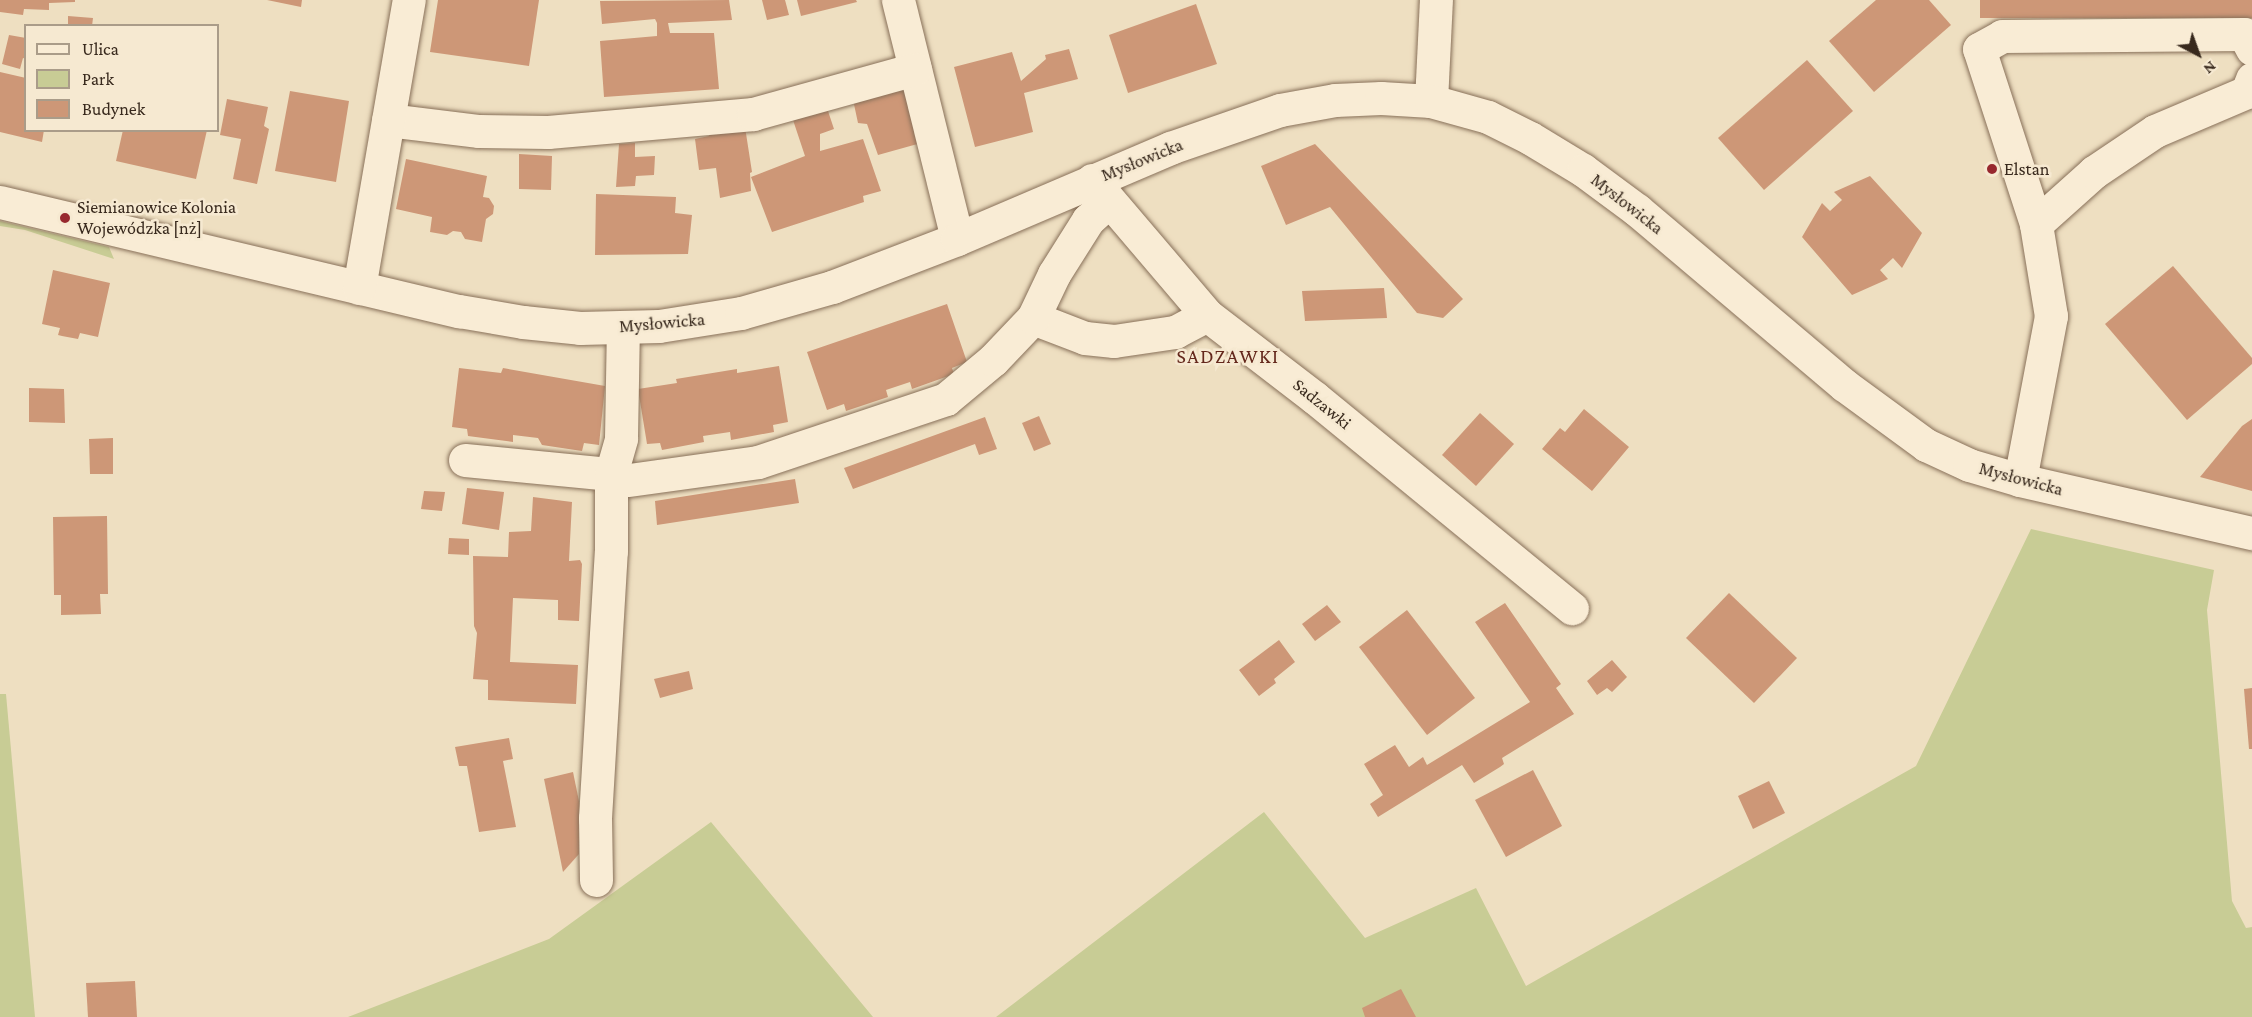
<!DOCTYPE html>
<meta charset="utf-8">
<style>
body{margin:0}
#map{position:relative;width:2252px;height:1017px;overflow:hidden;background:#eedfc1;font-family:"Crimson Pro",serif}
div>[style]{position:absolute}
.green>*{inset:0;background:#c8cc95}
.building>*{inset:0;background:#cd9777}
.roads{filter:drop-shadow(0 0 2px #887059) drop-shadow(0 0 2px #887059)}
.minor>*{height:33px;margin:-16.5px;padding:0 16.5px;transform-origin:16.5px;border-radius:16.5px;background:#f9ecd5}
.dots>*{width:16px;height:16px;translate:-50% -50%;box-sizing:border-box;border:3px solid #f6e9d1;border-radius:50%}
span{translate:-50% -50%;white-space:nowrap;text-align:center;line-height:1.15;-webkit-text-stroke:5px #f6e9d1;paint-order:stroke}
.street-label{font-size:18px;color:#38291d}
.poi-label{font-size:18px;color:#38291d}
.left{translate:0 -50%;text-align:left}
.neighbourhood-label{font-size:20px;color:#64281c;letter-spacing:1.5px}
.legend{position:absolute;left:24px;top:24px;width:195px;height:108px;box-sizing:border-box;background:#f6e9d1;border:2px solid #aa9c89;margin:0;padding:8px 10px;list-style:none;font-size:18px;color:#38291d}
.legend li{display:flex;align-items:center;gap:12px;height:30px}
.legend b{width:30px;border:2px solid #aa9c89}
.north{position:absolute;left:2168px;top:24px;width:60px;height:60px;-webkit-text-stroke:4px #f6e9d1;paint-order:stroke;rotate:139deg;font-size:16px;font-weight:700;line-height:24px;text-align:center;color:#38291d}
.north::after{content:'';display:block;margin:auto;width:21px;height:27px;background:#38291d;clip-path:polygon(50% 0,100% 100%,50% 72%,0 100%)}
</style>
<div id="map">
<div class="green">
<div style="clip-path:polygon(0 221px,109px 247px,114px 259px,25px 230px,0 226px)"></div>
<div style="clip-path:polygon(2031px 529px,2214px 570px,2207px 610px,2232px 901px,2246px 928px,2252px 927px,2252px 1017px,996px 1017px,1264px 812px,1365px 938px,1476px 888px,1526px 986px,1916px 766px)"></div>
<div style="clip-path:polygon(0 694px,6px 694px,35px 1017px,0 1017px)"></div>
<div style="clip-path:polygon(711px 822px,873px 1017px,348px 1017px,549px 939px)"></div>
</div>
<div class="building">
<div style="clip-path:polygon(0 0,75px 0,75px 2px,49px 3px,49px 10px,24px 9px,23px 15px,0 12px)"></div>
<div style="clip-path:polygon(267px 0,302px 0,301px 7px)"></div>
<div style="clip-path:polygon(438px 0,539px 0,529px 66px,430px 52px)"></div>
<div style="clip-path:polygon(729px 0,732px 20px,668px 23px,670px 33px,714px 33px,719px 89px,604px 97px,600px 41px,657px 36px,657px 23px,655px 19px,602px 24px,600px 1px)"></div>
<div style="clip-path:polygon(762px 0,785px 0,789px 15px,767px 20px)"></div>
<div style="clip-path:polygon(797px 0,856px 0,857px 2px,801px 16px)"></div>
<div style="clip-path:polygon(1876px 0,1929px 0,1951px 25px,1874px 92px,1829px 41px)"></div>
<div style="clip-path:polygon(1980px 0,2252px 0,2252px 18px,1980px 18px)"></div>
<div style="clip-path:polygon(1196px 4px,1217px 64px,1128px 93px,1109px 35px)"></div>
<div style="clip-path:polygon(68px 16px,93px 18px,92px 26px,68px 26px)"></div>
<div style="clip-path:polygon(9px 35px,26px 38px,26px 59px,23px 58px,20px 69px,2px 64px)"></div>
<div style="clip-path:polygon(1069px 49px,1078px 79px,1024px 93px,1033px 132px,975px 147px,954px 67px,1012px 52px,1021px 81px,1046px 59px,1045px 55px)"></div>
<div style="clip-path:polygon(1807px 60px,1853px 111px,1764px 190px,1718px 138px)"></div>
<div style="clip-path:polygon(0 72px,26px 78px,26px 130px,44px 130px,42px 142px,0 132px)"></div>
<div style="clip-path:polygon(906px 86px,921px 143px,878px 155px,867px 124px,858px 123px,852px 95px)"></div>
<div style="clip-path:polygon(290px 91px,349px 101px,336px 182px,275px 171px)"></div>
<div style="clip-path:polygon(227px 99px,268px 107px,264px 126px,269px 129px,257px 184px,233px 179px,241px 139px,220px 135px)"></div>
<div style="clip-path:polygon(825px 102px,834px 129px,820px 134px,820px 151px,863px 139px,881px 191px,863px 196px,864px 202px,772px 232px,751px 177px,805px 156px,791px 114px)"></div>
<div style="clip-path:polygon(745px 127px,752px 172px,750px 173px,751px 191px,720px 198px,716px 168px,699px 170px,695px 139px,709px 136px,710px 132px)"></div>
<div style="clip-path:polygon(123px 130px,207px 130px,196px 179px,116px 161px)"></div>
<div style="clip-path:polygon(635px 143px,635px 157px,655px 156px,654px 175px,636px 176px,635px 186px,616px 187px,619px 144px)"></div>
<div style="clip-path:polygon(1315px 144px,1463px 299px,1443px 318px,1417px 313px,1330px 207px,1286px 225px,1261px 166px)"></div>
<div style="clip-path:polygon(519px 154px,552px 156px,551px 190px,519px 189px)"></div>
<div style="clip-path:polygon(406px 159px,487px 176px,483px 197px,489px 198px,494px 206px,493px 214px,486px 219px,482px 242px,465px 239px,461px 232px,453px 231px,447px 235px,430px 232px,432px 217px,396px 209px)"></div>
<div style="clip-path:polygon(1870px 176px,1922px 233px,1902px 268px,1893px 258px,1880px 270px,1888px 279px,1852px 295px,1802px 237px,1822px 203px,1830px 211px,1842px 200px,1834px 192px)"></div>
<div style="clip-path:polygon(596px 194px,676px 197px,675px 213px,692px 215px,688px 254px,595px 255px)"></div>
<div style="clip-path:polygon(2173px 266px,2252px 358px,2252px 364px,2187px 420px,2105px 324px)"></div>
<div style="clip-path:polygon(53px 270px,110px 283px,98px 337px,80px 333px,78px 339px,62px 336px,58px 335px,60px 328px,42px 324px)"></div>
<div style="clip-path:polygon(1384px 288px,1387px 318px,1305px 321px,1302px 291px)"></div>
<div style="clip-path:polygon(947px 304px,967px 362px,952px 368px,954px 374px,912px 389px,910px 382px,886px 390px,888px 397px,846px 411px,844px 404px,827px 410px,807px 352px)"></div>
<div style="clip-path:polygon(779px 366px,788px 422px,773px 425px,774px 432px,731px 440px,730px 432px,703px 436px,704px 442px,662px 450px,660px 443px,647px 444px,638px 389px,677px 383px,676px 379px,737px 369px,737px 373px)"></div>
<div style="clip-path:polygon(459px 368px,501px 373px,503px 368px,605px 386px,599px 445px,584px 443px,582px 451px,542px 445px,538px 438px,513px 435px,513px 442px,468px 436px,467px 429px,452px 427px)"></div>
<div style="clip-path:polygon(29px 388px,64px 389px,65px 423px,29px 422px)"></div>
<div style="clip-path:polygon(1584px 409px,1629px 447px,1592px 491px,1542px 449px,1560px 428px,1565px 432px)"></div>
<div style="clip-path:polygon(1480px 413px,1514px 444px,1476px 486px,1442px 455px)"></div>
<div style="clip-path:polygon(1039px 416px,1051px 444px,1034px 451px,1022px 423px)"></div>
<div style="clip-path:polygon(985px 417px,997px 449px,979px 455px,975px 444px,853px 489px,844px 468px)"></div>
<div style="clip-path:polygon(2252px 419px,2252px 491px,2200px 477px,2242px 426px)"></div>
<div style="clip-path:polygon(113px 438px,113px 474px,90px 474px,89px 439px)"></div>
<div style="clip-path:polygon(795px 479px,799px 503px,657px 525px,655px 501px)"></div>
<div style="clip-path:polygon(467px 488px,504px 492px,499px 530px,462px 524px)"></div>
<div style="clip-path:polygon(424px 491px,445px 492px,442px 511px,421px 509px)"></div>
<div style="clip-path:polygon(533px 497px,572px 502px,569px 561px,580px 560px,582px 564px,579px 621px,558px 620px,558px 600px,513px 598px,510px 662px,578px 665px,576px 704px,488px 700px,488px 680px,473px 679px,477px 633px,474px 626px,473px 556px,508px 557px,509px 532px,531px 531px)"></div>
<div style="clip-path:polygon(107px 516px,108px 594px,100px 594px,101px 614px,61px 615px,61px 595px,54px 595px,53px 517px)"></div>
<div style="clip-path:polygon(449px 538px,469px 539px,469px 555px,448px 554px)"></div>
<div style="clip-path:polygon(1729px 593px,1797px 658px,1754px 703px,1686px 638px)"></div>
<div style="clip-path:polygon(1505px 603px,1561px 684px,1556px 688px,1574px 714px,1502px 758px,1504px 764px,1500px 767px,1474px 783px,1462px 765px,1378px 817px,1370px 804px,1383px 795px,1364px 764px,1395px 745px,1409px 767px,1423px 757px,1427px 765px,1530px 702px,1475px 622px)"></div>
<div style="clip-path:polygon(1327px 605px,1341px 622px,1315px 641px,1302px 624px)"></div>
<div style="clip-path:polygon(1407px 610px,1475px 698px,1427px 735px,1359px 647px)"></div>
<div style="clip-path:polygon(1279px 640px,1295px 662px,1274px 679px,1276px 683px,1259px 696px,1239px 670px)"></div>
<div style="clip-path:polygon(1612px 660px,1627px 677px,1612px 692px,1607px 688px,1597px 695px,1587px 681px)"></div>
<div style="clip-path:polygon(689px 671px,693px 689px,660px 698px,654px 679px)"></div>
<div style="clip-path:polygon(2252px 688px,2252px 749px,2249px 749px,2244px 689px)"></div>
<div style="clip-path:polygon(509px 738px,513px 759px,503px 761px,516px 827px,479px 832px,467px 766px,459px 766px,455px 747px)"></div>
<div style="clip-path:polygon(1533px 770px,1562px 826px,1506px 857px,1475px 800px)"></div>
<div style="clip-path:polygon(573px 772px,581px 811px,579px 854px,563px 872px,544px 779px)"></div>
<div style="clip-path:polygon(1769px 781px,1785px 813px,1753px 829px,1738px 796px)"></div>
<div style="clip-path:polygon(135px 981px,137px 1017px,88px 1017px,86px 983px)"></div>
<div style="clip-path:polygon(1401px 989px,1416px 1017px,1365px 1017px,1362px 1008px)"></div>
</div>
<div class="roads">
<div class="minor">
<div style="left:898px;top:0;width:246px;rotate:76.1deg"></div>
<div style="left:1431px;top:101px;width:101px;rotate:-87.2deg"></div>
<div style="left:388px;top:120px;width:92px;rotate:6.9deg"></div>
<div style="left:479px;top:131px;width:69px;rotate:0.8deg"></div>
<div style="left:548px;top:132px;width:206px;rotate:-5deg"></div>
<div style="left:753px;top:114px;width:168px;rotate:-15.5deg"></div>
<div style="left:1092px;top:180px;width:177px;rotate:49.6deg"></div>
<div style="left:1207px;top:315px;width:136px;rotate:37.5deg"></div>
<div style="left:1315px;top:398px;width:332px;rotate:39.3deg"></div>
<div style="left:0;top:202px;width:472px;rotate:13.4deg"></div>
<div style="left:459px;top:311px;width:65px;rotate:9.8deg"></div>
<div style="left:523px;top:322px;width:57px;rotate:6deg"></div>
<div style="left:580px;top:328px;width:79px;rotate:-1.5deg"></div>
<div style="left:659px;top:326px;width:83px;rotate:-9deg"></div>
<div style="left:741px;top:313px;width:95px;rotate:-15.9deg"></div>
<div style="left:832px;top:287px;width:134px;rotate:-21deg"></div>
<div style="left:957px;top:239px;width:232px;rotate:-23.1deg"></div>
<div style="left:1170px;top:148px;width:116px;rotate:-19.1deg"></div>
<div style="left:1280px;top:110px;width:56px;rotate:-10.3deg"></div>
<div style="left:1335px;top:100px;width:46px;rotate:-2.5deg"></div>
<div style="left:1381px;top:98px;width:50px;rotate:3.4deg"></div>
<div style="left:1431px;top:101px;width:59px;rotate:15.7deg"></div>
<div style="left:1488px;top:117px;width:47px;rotate:26.6deg"></div>
<div style="left:1530px;top:138px;width:62px;rotate:31.1deg"></div>
<div style="left:1583px;top:170px;width:67px;rotate:36.5deg"></div>
<div style="left:1637px;top:210px;width:271px;rotate:40.2deg"></div>
<div style="left:1844px;top:385px;width:102px;rotate:36.2deg"></div>
<div style="left:1926px;top:445px;width:47px;rotate:24.9deg"></div>
<div style="left:1969px;top:465px;width:53px;rotate:16.4deg"></div>
<div style="left:2020px;top:480px;width:238px;rotate:12.9deg"></div>
<div style="left:2036px;top:224px;width:78px;rotate:-41.9deg"></div>
<div style="left:2094px;top:172px;width:73px;rotate:-33.9deg"></div>
<div style="left:2155px;top:131px;width:100px;rotate:-23deg"></div>
<div style="left:2247px;top:92px;width:14px;rotate:-69deg"></div>
<div style="left:359px;top:288px;width:292px;rotate:-80.2deg"></div>
<div style="left:1033px;top:318px;width:56px;rotate:21deg"></div>
<div style="left:1085px;top:338px;width:29px;rotate:6deg"></div>
<div style="left:1114px;top:341px;width:62px;rotate:-8.4deg"></div>
<div style="left:1175px;top:332px;width:36px;rotate:-28deg"></div>
<div style="left:465px;top:460px;width:147px;rotate:5.5deg"></div>
<div style="left:629px;top:480px;width:130px;rotate:-7.9deg"></div>
<div style="left:758px;top:462px;width:198px;rotate:-18.5deg"></div>
<div style="left:946px;top:399px;width:61px;rotate:-39.7deg"></div>
<div style="left:993px;top:360px;width:58px;rotate:-46.4deg"></div>
<div style="left:1033px;top:318px;width:49px;rotate:-64.5deg"></div>
<div style="left:1054px;top:274px;width:64px;rotate:-57.8deg"></div>
<div style="left:1088px;top:220px;width:28px;rotate:-42deg"></div>
<div style="left:2020px;top:480px;width:167px;rotate:-79.3deg"></div>
<div style="left:2051px;top:316px;width:93px;rotate:-99.3deg"></div>
<div style="left:2036px;top:224px;width:184px;rotate:-108deg"></div>
<div style="left:1979px;top:49px;width:26px;rotate:-29deg"></div>
<div style="left:2002px;top:36px;width:242px;rotate:-0.5deg"></div>
<div style="left:2244px;top:34px;width:17px;rotate:62deg"></div>
<div style="left:596px;top:880px;width:62px;rotate:-90.9deg"></div>
<div style="left:595px;top:818px;width:267px;rotate:-86.6deg"></div>
<div style="left:611px;top:551px;width:77px;rotate:-90deg"></div>
<div style="left:611px;top:474px;width:37px;rotate:-74deg"></div>
<div style="left:621px;top:438px;width:111px;rotate:-89deg"></div>
</div>
</div>
<div class="dots">
<div style="left:1992px;top:169px;background:#97282e"></div>
<div style="left:65px;top:218px;background:#97282e"></div>
</div>
<div class="street-label">
<span style="left:1142px;top:160px;rotate:-22deg">Mysłowicka</span>
<span style="left:1627px;top:204px;rotate:38deg">Mysłowicka</span>
<span style="left:662px;top:323px;rotate:-5deg">Mysłowicka</span>
<span style="left:1322px;top:404px;rotate:39deg">Sadzawki</span>
<span style="left:2021px;top:479px;rotate:15deg">Mysłowicka</span>
</div>
<div class="poi-label">
<span class="left" style="left:2004px;top:169px">Elstan</span>
<span class="left" style="left:77px;top:218px">Siemianowice Kolonia<br>Wojewódzka [nż]</span>
</div>
<div class="neighbourhood-label">
<span style="left:1228px;top:356px">SADZAWKI</span>
</div>
<ul class="legend">
<li><b style="height:8px;background:#f9ecd5"></b>Ulica</li>
<li><b style="height:16px;background:#c8cc95"></b>Park</li>
<li><b style="height:16px;background:#cd9777"></b>Budynek</li>
</ul>
<div class="north">N</div>
</div>
